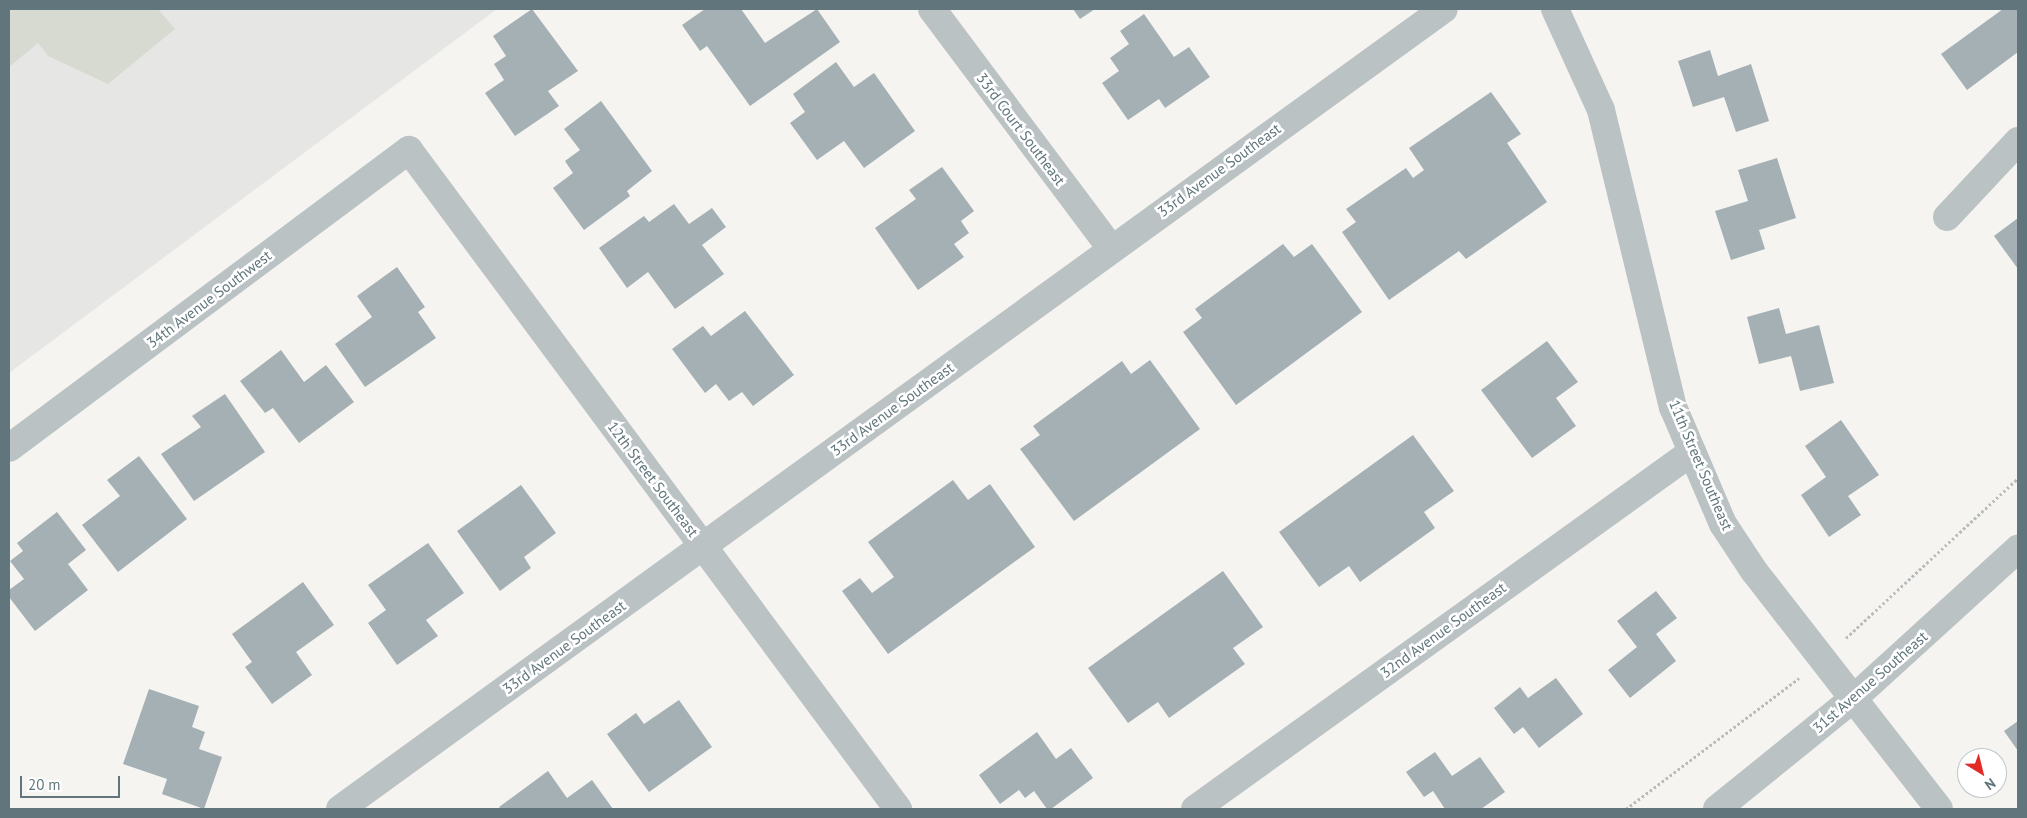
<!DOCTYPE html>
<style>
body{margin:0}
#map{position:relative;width:2027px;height:818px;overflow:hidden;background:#f5f4f1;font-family:"PT Sans",sans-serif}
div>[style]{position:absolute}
.built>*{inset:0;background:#e6e6e5}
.green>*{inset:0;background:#d6dad0}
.building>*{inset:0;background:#a4b0b3}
.path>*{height:3px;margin-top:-1.5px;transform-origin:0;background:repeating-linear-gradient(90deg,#b8bcbd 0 2.5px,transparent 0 5px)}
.minor>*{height:28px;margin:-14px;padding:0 14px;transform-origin:14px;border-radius:14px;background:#bbc2c4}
.tertiary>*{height:28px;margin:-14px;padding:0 14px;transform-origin:14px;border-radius:14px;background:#bbc2c4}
span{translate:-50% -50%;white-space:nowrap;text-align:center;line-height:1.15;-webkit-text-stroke:5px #fff;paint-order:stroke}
.street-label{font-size:15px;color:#60767c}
.frame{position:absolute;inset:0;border:10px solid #60767c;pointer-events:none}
.north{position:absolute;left:1957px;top:748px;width:50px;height:50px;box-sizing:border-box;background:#fff;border:1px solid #bfc8cb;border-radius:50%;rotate:144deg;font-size:14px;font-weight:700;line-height:20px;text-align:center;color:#60767c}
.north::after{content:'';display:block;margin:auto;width:18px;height:22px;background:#e12c25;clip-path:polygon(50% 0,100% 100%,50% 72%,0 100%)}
.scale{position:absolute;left:20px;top:776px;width:100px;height:22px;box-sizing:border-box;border:2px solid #60767c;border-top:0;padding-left:6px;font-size:15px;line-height:18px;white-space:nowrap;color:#60767c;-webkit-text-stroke:4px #fff;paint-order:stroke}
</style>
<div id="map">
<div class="built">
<div style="clip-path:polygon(9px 9px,497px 9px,9px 373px)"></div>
</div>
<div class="green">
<div style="clip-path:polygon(9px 9px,158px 9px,175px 29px,108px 84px,48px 56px,38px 43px,9px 67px)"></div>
</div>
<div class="building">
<div style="clip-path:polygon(532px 9px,578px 71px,548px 91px,559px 106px,515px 136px,485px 93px,504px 80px,494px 64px,506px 56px,493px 36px)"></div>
<div style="clip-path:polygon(705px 9px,741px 9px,765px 43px,817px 9px,840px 42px,750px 106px,707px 46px,700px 51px,682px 25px)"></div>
<div style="clip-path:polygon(1073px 9px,1095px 9px,1080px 19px)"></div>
<div style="clip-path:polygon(2003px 9px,2018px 9px,2018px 52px,1967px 90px,1941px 54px)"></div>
<div style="clip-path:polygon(1144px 14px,1174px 57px,1189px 47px,1210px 77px,1165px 108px,1159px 99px,1128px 120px,1102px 83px,1119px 71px,1110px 58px,1129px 44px,1120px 31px)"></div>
<div style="clip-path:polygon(1710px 50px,1718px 76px,1751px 64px,1769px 121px,1736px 132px,1724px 97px,1693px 107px,1678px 61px)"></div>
<div style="clip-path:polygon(836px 62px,854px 87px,874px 73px,915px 131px,864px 168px,844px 141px,817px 160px,790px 123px,805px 112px,793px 94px)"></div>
<div style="clip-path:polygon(1491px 92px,1521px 134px,1507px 143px,1547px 202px,1466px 259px,1459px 251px,1389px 300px,1342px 232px,1356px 222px,1346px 209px,1406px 168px,1413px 178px,1424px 170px,1409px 148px)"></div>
<div style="clip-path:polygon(601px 101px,652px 171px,627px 191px,630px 196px,584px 230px,553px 188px,573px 173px,565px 161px,580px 150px,564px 129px)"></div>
<div style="clip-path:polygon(1777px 158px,1796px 218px,1759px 230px,1765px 249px,1731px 260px,1715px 211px,1748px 201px,1738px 170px)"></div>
<div style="clip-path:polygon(942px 167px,974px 211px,961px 221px,969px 233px,954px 244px,964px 257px,918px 290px,875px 228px,916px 199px,909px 190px)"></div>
<div style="clip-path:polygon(674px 204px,689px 224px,712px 208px,726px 227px,702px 245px,724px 274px,675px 309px,648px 272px,627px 288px,599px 248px,644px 216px,649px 222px)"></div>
<div style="clip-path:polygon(2018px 218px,2018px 269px,1994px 236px)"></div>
<div style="clip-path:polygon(1283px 244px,1294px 257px,1312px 244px,1362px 312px,1236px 405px,1183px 332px,1202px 318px,1195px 309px)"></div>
<div style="clip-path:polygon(397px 267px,425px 307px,418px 312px,436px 338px,365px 387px,335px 344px,372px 317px,357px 296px)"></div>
<div style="clip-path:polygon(1779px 308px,1786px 334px,1819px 325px,1834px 383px,1800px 391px,1791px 356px,1759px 364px,1747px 317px)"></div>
<div style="clip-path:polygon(745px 311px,794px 375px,753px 406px,742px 392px,729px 401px,716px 384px,705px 393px,672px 349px,703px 326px,711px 336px)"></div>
<div style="clip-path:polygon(1547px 341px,1578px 382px,1556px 398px,1576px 426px,1532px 458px,1481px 390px)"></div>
<div style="clip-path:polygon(281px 350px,304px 382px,326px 365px,354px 402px,299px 443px,273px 408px,265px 413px,240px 381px)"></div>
<div style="clip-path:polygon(1150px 360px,1200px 429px,1074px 521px,1020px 449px,1040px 435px,1033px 426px,1122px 361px,1131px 374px)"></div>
<div style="clip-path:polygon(225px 394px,265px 452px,194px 501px,161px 454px,201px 427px,192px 416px)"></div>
<div style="clip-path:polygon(1841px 420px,1879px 475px,1848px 496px,1861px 515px,1829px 537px,1801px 495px,1826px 477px,1805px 446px)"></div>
<div style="clip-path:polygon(1413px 435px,1454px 491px,1424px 512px,1435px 528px,1360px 582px,1349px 566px,1319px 587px,1279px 532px)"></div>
<div style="clip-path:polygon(139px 456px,187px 519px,118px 572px,82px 525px,120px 496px,107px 480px)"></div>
<div style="clip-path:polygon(953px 480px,968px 500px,990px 484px,1035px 547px,888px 654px,842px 591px,860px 578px,872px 593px,894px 577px,868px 542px)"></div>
<div style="clip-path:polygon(521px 485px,556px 533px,524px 557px,531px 568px,500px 591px,457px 531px)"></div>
<div style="clip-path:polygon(57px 512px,86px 550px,68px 564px,88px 590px,35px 631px,9px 597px,9px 590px,24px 579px,10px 561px,23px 551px,17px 543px)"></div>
<div style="clip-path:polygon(428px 543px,464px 593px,426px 620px,438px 636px,397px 665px,368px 623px,386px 610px,368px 585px)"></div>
<div style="clip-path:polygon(1223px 571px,1263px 627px,1233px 648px,1245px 664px,1169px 718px,1158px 702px,1128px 723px,1088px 668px)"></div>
<div style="clip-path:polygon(303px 582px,334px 625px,296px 652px,312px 675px,272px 704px,245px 667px,252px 662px,232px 634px)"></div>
<div style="clip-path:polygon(1656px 591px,1677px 618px,1656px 634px,1676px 661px,1630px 698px,1608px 670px,1637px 647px,1617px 621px)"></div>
<div style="clip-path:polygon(1556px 678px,1583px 714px,1539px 748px,1523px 727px,1514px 734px,1494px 708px,1520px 687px,1528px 698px)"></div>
<div style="clip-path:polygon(149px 689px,199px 706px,192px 727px,205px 732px,199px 749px,222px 757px,204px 809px,162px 794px,167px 779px,123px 764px)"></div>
<div style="clip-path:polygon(679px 700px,712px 747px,649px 792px,607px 734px,636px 713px,644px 724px)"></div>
<div style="clip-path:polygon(2018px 721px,2018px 751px,2004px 731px)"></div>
<div style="clip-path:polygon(1037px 732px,1056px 759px,1071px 748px,1093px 778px,1051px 809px,1047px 809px,1034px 791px,1025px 798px,1019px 790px,1000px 804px,979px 775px)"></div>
<div style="clip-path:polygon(1435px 752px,1452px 776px,1480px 757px,1505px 792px,1481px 809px,1445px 809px,1433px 791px,1424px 797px,1406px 772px)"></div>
<div style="clip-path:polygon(548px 771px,567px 798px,592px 780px,613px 809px,501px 809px,499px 807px)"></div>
</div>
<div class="path">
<div style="left:1846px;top:638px;width:235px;rotate:-42.9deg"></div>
<div style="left:1626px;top:809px;width:217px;rotate:-37.1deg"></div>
</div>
<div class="minor">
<div style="left:932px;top:9px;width:299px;rotate:53.2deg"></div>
<div style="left:1555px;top:9px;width:111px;rotate:65.5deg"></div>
<div style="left:1601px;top:110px;width:306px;rotate:76.4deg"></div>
<div style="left:1673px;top:407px;width:127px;rotate:66.9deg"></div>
<div style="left:1723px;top:524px;width:56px;rotate:56.6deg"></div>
<div style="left:1754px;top:571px;width:301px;rotate:52.1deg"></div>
<div style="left:1947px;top:217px;width:104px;rotate:-46.9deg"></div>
<div style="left:9px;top:448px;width:499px;rotate:-36.7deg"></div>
<div style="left:409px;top:150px;width:821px;rotate:53.42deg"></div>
<div style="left:340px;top:809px;width:1363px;rotate:-35.93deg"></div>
<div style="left:1195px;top:809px;width:612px;rotate:-35.69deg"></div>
</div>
<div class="tertiary">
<div style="left:1717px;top:809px;width:176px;rotate:-39deg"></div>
<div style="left:1854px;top:698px;width:222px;rotate:-42.3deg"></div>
</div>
<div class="street-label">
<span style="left:1021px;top:129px;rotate:53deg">33rd Court Southeast</span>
<span style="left:1219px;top:170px;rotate:-36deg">33rd Avenue Southeast</span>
<span style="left:209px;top:299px;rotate:-37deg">34th Avenue Southwest</span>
<span style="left:892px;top:409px;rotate:-36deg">33rd Avenue Southeast</span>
<span style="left:1701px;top:465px;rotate:67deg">11th Street Southeast</span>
<span style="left:653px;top:479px;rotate:53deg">12th Street Southeast</span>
<span style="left:1443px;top:630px;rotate:-36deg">32nd Avenue Southeast</span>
<span style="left:564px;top:647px;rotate:-36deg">33rd Avenue Southeast</span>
<span style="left:1870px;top:682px;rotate:-41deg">31st Avenue Southeast</span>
</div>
<div class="frame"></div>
<div class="north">N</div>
<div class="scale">20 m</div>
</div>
